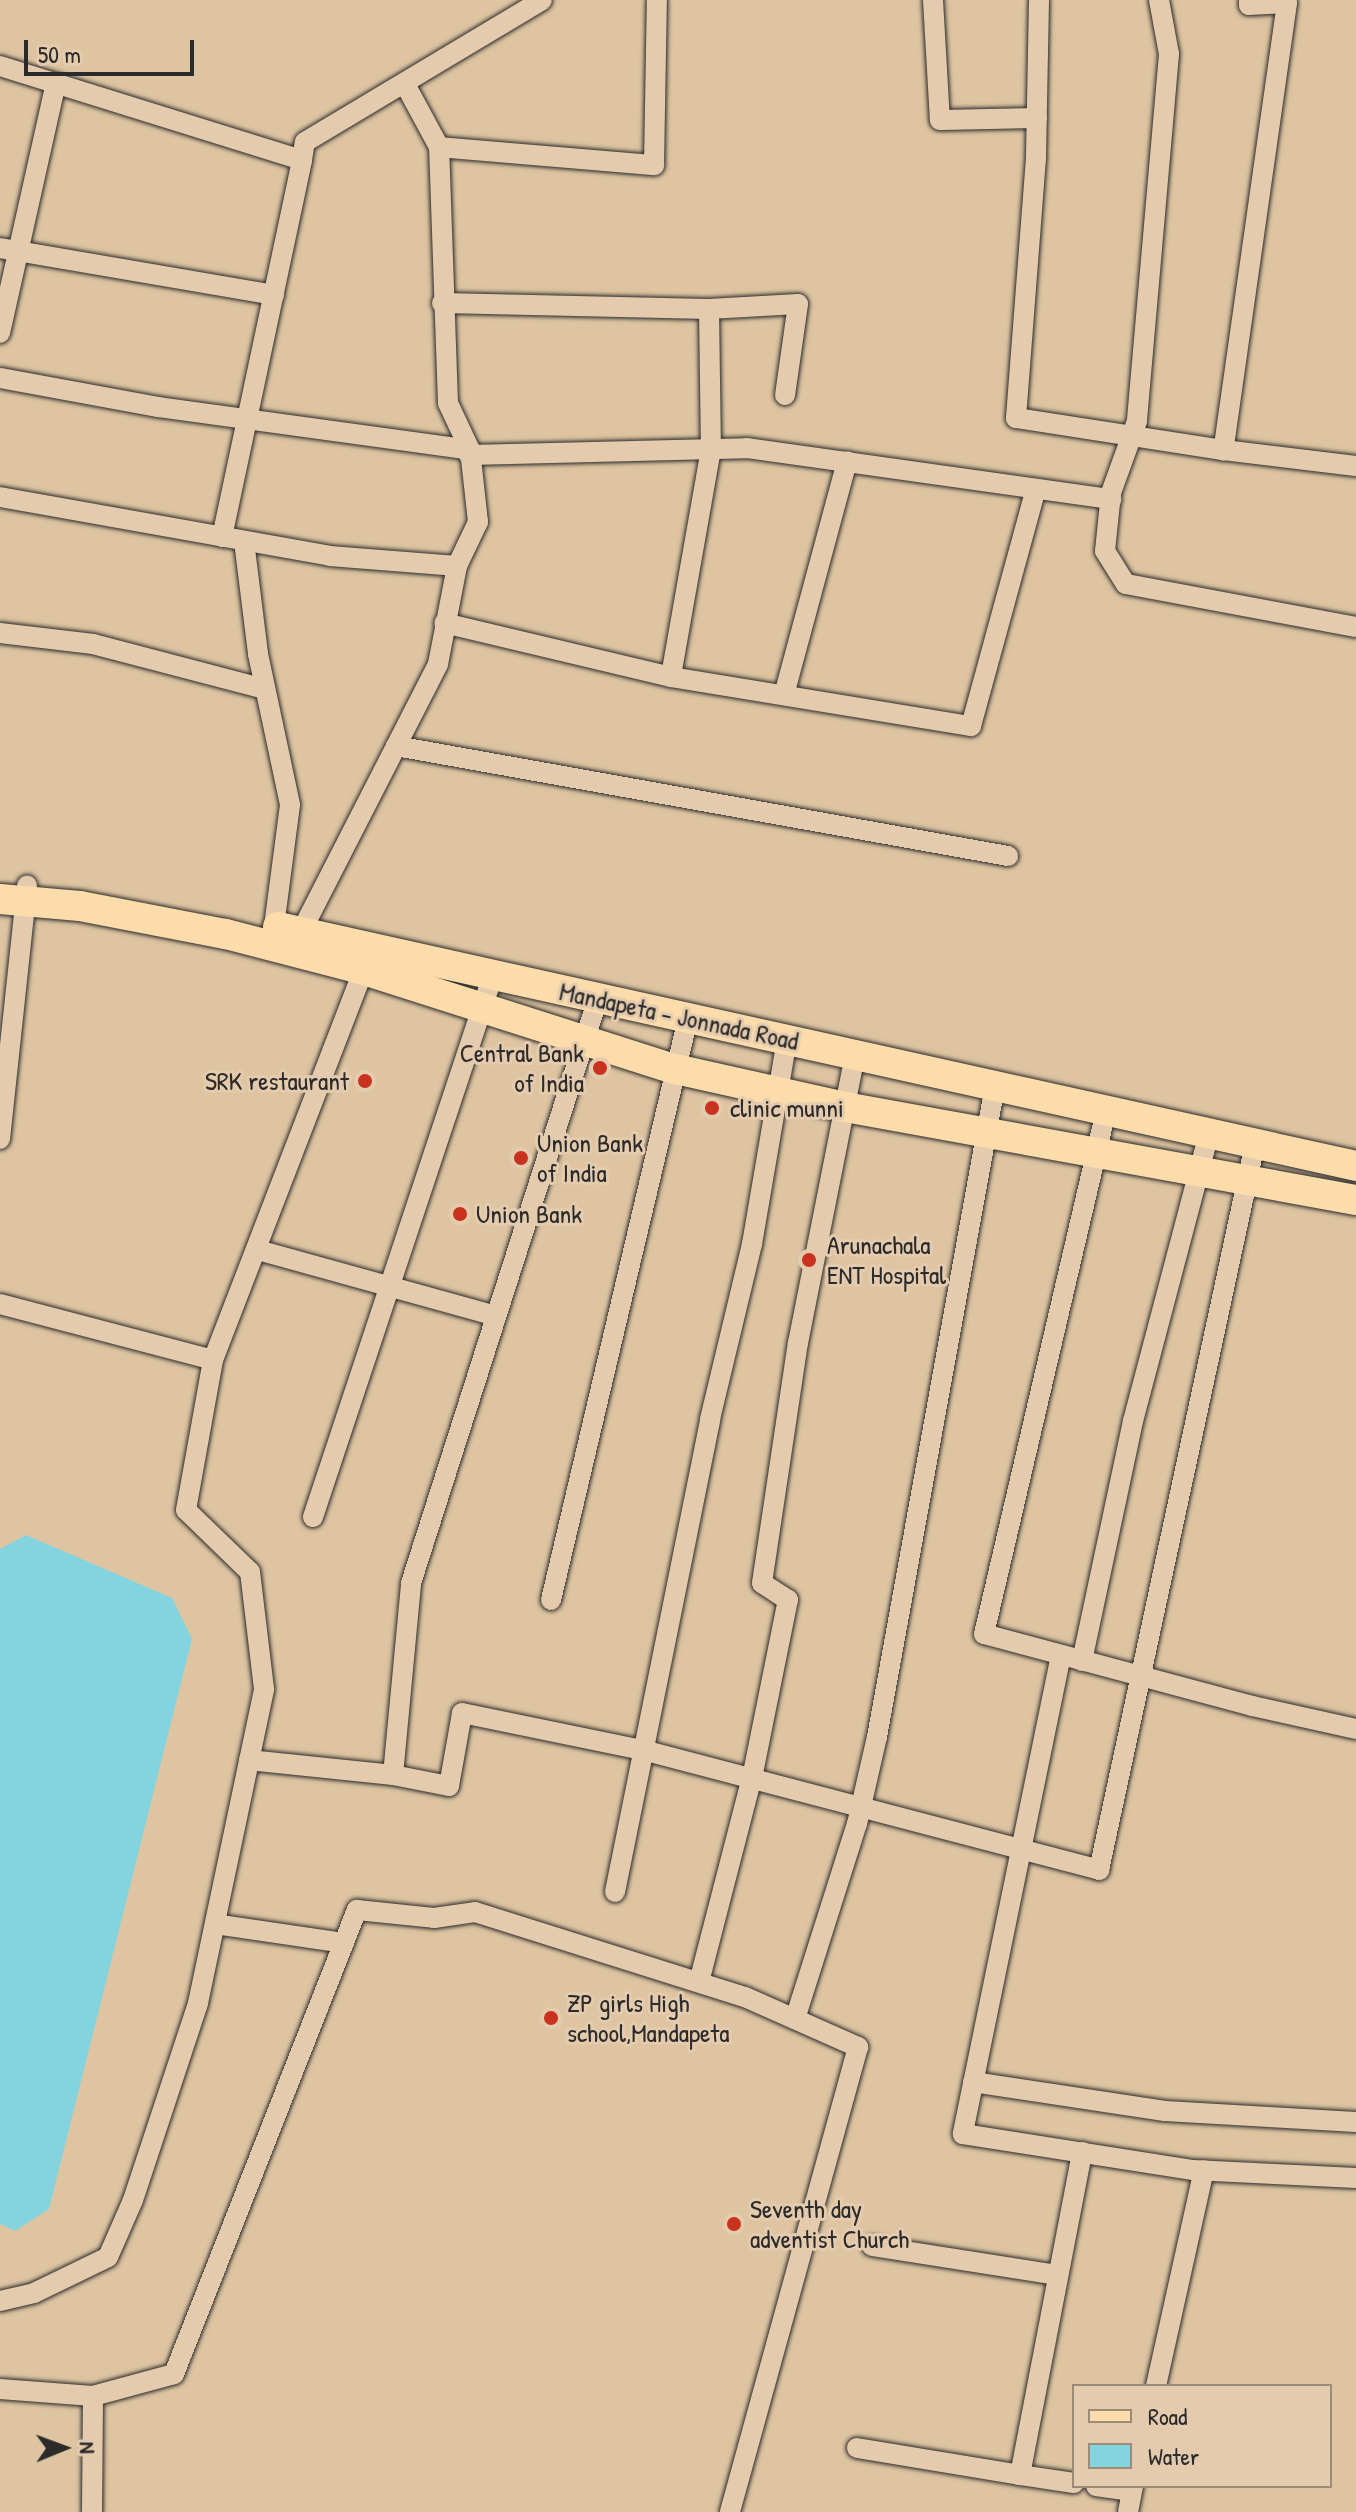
<!DOCTYPE html>
<style>
body{margin:0}
#map{position:relative;width:1356px;height:2512px;overflow:hidden;background:#dec4a1;font-family:"Patrick Hand",sans-serif}
div>[style]{position:absolute}
.water>*{inset:0;background:#84d4df}
.roads{filter:drop-shadow(0 0 2px #2b2b2b) drop-shadow(0 0 2px #2b2b2b)}
.street>*{height:20px;margin:-10px;padding:0 10px;transform-origin:10px;border-radius:10px;background:#e5cbad}
.primary>*{height:30px;margin:-15px;padding:0 15px;transform-origin:15px;border-radius:15px;background:#fddcac}
.dots>*{width:22px;height:22px;translate:-50% -50%;box-sizing:border-box;border:4px solid #e5cbad;border-radius:50%}
span{translate:-50% -50%;white-space:nowrap;text-align:center;line-height:1.15;-webkit-text-stroke:6px #e5cbad;paint-order:stroke}
.street-label{font-size:26px;color:#2b2b2b}
.poi-label{font-size:26px;color:#2b2b2b}
.right{translate:-100% -50%;text-align:right}
.left{translate:0 -50%;text-align:left}
.legend{position:absolute;left:1072px;top:2384px;width:260px;height:104px;box-sizing:border-box;background:#e5cbad;border:2px solid #9b8b79;margin:0;padding:10px 14px;list-style:none;font-size:24px;color:#2b2b2b}
.legend li{display:flex;align-items:center;gap:16px;height:40px}
.legend b{width:40px;border:2px solid #9b8b79}
.north{position:absolute;left:24px;top:2408px;width:80px;height:80px;-webkit-text-stroke:6px #e5cbad;paint-order:stroke;rotate:89deg;font-size:22px;font-weight:700;line-height:32px;text-align:center;color:#2b2b2b}
.north::after{content:'';display:block;margin:auto;width:28px;height:36px;background:#2b2b2b;clip-path:polygon(50% 0,100% 100%,50% 72%,0 100%)}
.scale{position:absolute;left:24px;top:40px;width:170px;height:36px;box-sizing:border-box;border:4px solid #2b2b2b;border-top:0;padding-left:10px;font-size:24px;line-height:28px;white-space:nowrap;color:#2b2b2b;-webkit-text-stroke:6px #e5cbad;paint-order:stroke}
</style>
<div id="map">
<div class="water">
<div style="clip-path:polygon(26px 1535px,172px 1598px,192px 1639px,49px 2209px,15px 2231px,0 2224px,0 1549px)"></div>
</div>
<div class="roads">
<div class="street">
<div style="left:933px;top:0;width:120px;rotate:86.7deg"></div>
<div style="left:940px;top:120px;width:97px;rotate:-1.2deg"></div>
<div style="left:1039px;top:0;width:158px;rotate:91.1deg"></div>
<div style="left:1036px;top:158px;width:261px;rotate:94.4deg"></div>
<div style="left:1016px;top:418px;width:209px;rotate:8.8deg"></div>
<div style="left:1159px;top:0;width:55px;rotate:79.5deg"></div>
<div style="left:1169px;top:54px;width:368px;rotate:95deg"></div>
<div style="left:1137px;top:421px;width:77px;rotate:109.9deg"></div>
<div style="left:1111px;top:493px;width:58px;rotate:95.9deg"></div>
<div style="left:1105px;top:551px;width:39px;rotate:58deg"></div>
<div style="left:1126px;top:584px;width:234px;rotate:10.6deg"></div>
<div style="left:1249px;top:0;width:5px;rotate:90deg"></div>
<div style="left:1249px;top:5px;width:38px;rotate:-3deg"></div>
<div style="left:1287px;top:3px;width:452px;rotate:98.1deg"></div>
<div style="left:1223px;top:450px;width:134px;rotate:6.9deg"></div>
<div style="left:0;top:66px;width:316px;rotate:17.3deg"></div>
<div style="left:302px;top:160px;width:18px;rotate:-81deg"></div>
<div style="left:305px;top:142px;width:276px;rotate:-30.9deg"></div>
<div style="left:439px;top:147px;width:216px;rotate:4.8deg"></div>
<div style="left:654px;top:165px;width:165px;rotate:-89deg"></div>
<div style="left:0;top:248px;width:278px;rotate:9.7deg"></div>
<div style="left:442px;top:303px;width:267px;rotate:1.3deg"></div>
<div style="left:709px;top:309px;width:140px;rotate:89.2deg"></div>
<div style="left:711px;top:449px;width:231px;rotate:100deg"></div>
<div style="left:671px;top:677px;width:233px;rotate:-166.6deg"></div>
<div style="left:709px;top:309px;width:89px;rotate:-3.2deg"></div>
<div style="left:798px;top:304px;width:92px;rotate:98.1deg"></div>
<div style="left:0;top:333px;width:256px;rotate:-77.4deg"></div>
<div style="left:0;top:378px;width:161px;rotate:10.4deg"></div>
<div style="left:158px;top:407px;width:315px;rotate:7.8deg"></div>
<div style="left:469px;top:455px;width:278px;rotate:-1.4deg"></div>
<div style="left:747px;top:448px;width:368px;rotate:8deg"></div>
<div style="left:0;top:497px;width:335px;rotate:10.1deg"></div>
<div style="left:330px;top:556px;width:127px;rotate:4.5deg"></div>
<div style="left:222px;top:537px;width:385px;rotate:-78deg"></div>
<div style="left:244px;top:541px;width:114px;rotate:82.9deg"></div>
<div style="left:258px;top:654px;width:154px;rotate:78deg"></div>
<div style="left:290px;top:805px;width:122px;rotate:97.5deg"></div>
<div style="left:0;top:633px;width:94px;rotate:6.7deg"></div>
<div style="left:93px;top:644px;width:178px;rotate:14.7deg"></div>
<div style="left:671px;top:677px;width:304px;rotate:9.3deg"></div>
<div style="left:971px;top:726px;width:246px;rotate:-74.7deg"></div>
<div style="left:784px;top:695px;width:242px;rotate:-74.9deg"></div>
<div style="left:396px;top:746px;width:622px;rotate:10.19deg"></div>
<div style="left:301px;top:932px;width:301px;rotate:-62.9deg"></div>
<div style="left:438px;top:664px;width:100px;rotate:-79deg"></div>
<div style="left:457px;top:566px;width:49px;rotate:-64.5deg"></div>
<div style="left:478px;top:522px;width:72px;rotate:-96.3deg"></div>
<div style="left:470px;top:450px;width:52px;rotate:-115.1deg"></div>
<div style="left:448px;top:403px;width:256px;rotate:-92deg"></div>
<div style="left:439px;top:147px;width:69px;rotate:-118.4deg"></div>
<div style="left:1106px;top:1111px;width:537px;rotate:103.13deg"></div>
<div style="left:984px;top:1634px;width:278px;rotate:15deg"></div>
<div style="left:1252px;top:1706px;width:107px;rotate:12.5deg"></div>
<div style="left:0;top:1139px;width:255px;rotate:-83.9deg"></div>
<div style="left:258px;top:1250px;width:247px;rotate:15.5deg"></div>
<div style="left:0;top:1304px;width:220px;rotate:14.7deg"></div>
<div style="left:213px;top:1360px;width:428px;rotate:-68.9deg"></div>
<div style="left:313px;top:1517px;width:571px;rotate:-71.63deg"></div>
<div style="left:551px;top:1600px;width:598px;rotate:-76.75deg"></div>
<div style="left:1061px;top:1655px;width:489px;rotate:101.6deg"></div>
<div style="left:963px;top:2134px;width:233px;rotate:8.9deg"></div>
<div style="left:1193px;top:2170px;width:163px;rotate:2.8deg"></div>
<div style="left:1082px;top:1661px;width:245px;rotate:-78deg"></div>
<div style="left:1133px;top:1421px;width:298px;rotate:-75.2deg"></div>
<div style="left:249px;top:1760px;width:145px;rotate:5.9deg"></div>
<div style="left:393px;top:1775px;width:193px;rotate:-84.6deg"></div>
<div style="left:411px;top:1583px;width:614px;rotate:-72.27deg"></div>
<div style="left:393px;top:1775px;width:57px;rotate:11.1deg"></div>
<div style="left:449px;top:1786px;width:74px;rotate:-79.9deg"></div>
<div style="left:462px;top:1713px;width:185px;rotate:11.6deg"></div>
<div style="left:643px;top:1750px;width:472px;rotate:14.7deg"></div>
<div style="left:1099px;top:1870px;width:743px;rotate:-77.87deg"></div>
<div style="left:615px;top:1892px;width:482px;rotate:-78.6deg"></div>
<div style="left:710px;top:1419px;width:180px;rotate:-76.5deg"></div>
<div style="left:752px;top:1244px;width:207px;rotate:-80.3deg"></div>
<div style="left:215px;top:1924px;width:130px;rotate:8.4deg"></div>
<div style="left:699px;top:1982px;width:216px;rotate:-75.5deg"></div>
<div style="left:753px;top:1773px;width:177px;rotate:-78.6deg"></div>
<div style="left:788px;top:1600px;width:31px;rotate:-147deg"></div>
<div style="left:762px;top:1583px;width:243px;rotate:-81.5deg"></div>
<div style="left:798px;top:1343px;width:294px;rotate:-78.8deg"></div>
<div style="left:795px;top:2019px;width:205px;rotate:-72.4deg"></div>
<div style="left:857px;top:1824px;width:89px;rotate:-77.1deg"></div>
<div style="left:877px;top:1737px;width:662px;rotate:-79.73deg"></div>
<div style="left:973px;top:2082px;width:194px;rotate:8.6deg"></div>
<div style="left:1165px;top:2111px;width:191px;rotate:3.3deg"></div>
<div style="left:872px;top:2246px;width:188px;rotate:8.9deg"></div>
<div style="left:0;top:2301px;width:35px;rotate:-13deg"></div>
<div style="left:34px;top:2293px;width:82px;rotate:-25.9deg"></div>
<div style="left:108px;top:2257px;width:62px;rotate:-66.3deg"></div>
<div style="left:133px;top:2200px;width:207px;rotate:-71.7deg"></div>
<div style="left:198px;top:2003px;width:321px;rotate:-78.1deg"></div>
<div style="left:264px;top:1689px;width:118px;rotate:-96.8deg"></div>
<div style="left:250px;top:1572px;width:89px;rotate:-135.9deg"></div>
<div style="left:186px;top:1510px;width:152px;rotate:-79.8deg"></div>
<div style="left:1156px;top:2386px;width:221px;rotate:-77.5deg"></div>
<div style="left:0;top:2389px;width:93px;rotate:4.3deg"></div>
<div style="left:93px;top:2396px;width:84px;rotate:-15.2deg"></div>
<div style="left:174px;top:2374px;width:499px;rotate:-68.5deg"></div>
<div style="left:357px;top:1910px;width:77px;rotate:5.9deg"></div>
<div style="left:434px;top:1918px;width:41px;rotate:-8.3deg"></div>
<div style="left:475px;top:1912px;width:283px;rotate:17.5deg"></div>
<div style="left:745px;top:1997px;width:124px;rotate:23.9deg"></div>
<div style="left:858px;top:2047px;width:482px;rotate:105.4deg"></div>
<div style="left:857px;top:2448px;width:165px;rotate:9.4deg"></div>
<div style="left:1074px;top:2483px;width:55px;rotate:-171.6deg"></div>
<div style="left:1020px;top:2475px;width:329px;rotate:-79.1deg"></div>
<div style="left:1096px;top:2486px;width:36px;rotate:8deg"></div>
<div style="left:92px;top:2512px;width:116px;rotate:-89.5deg"></div>
<div style="left:1128px;top:2512px;width:26px;rotate:-79deg"></div>
</div>
<div class="primary">
<div style="left:0;top:899px;width:80px;rotate:5deg"></div>
<div style="left:80px;top:906px;width:149px;rotate:10.9deg"></div>
<div style="left:226px;top:934px;width:143px;rotate:14.6deg"></div>
<div style="left:364px;top:970px;width:326px;rotate:17.7deg"></div>
<div style="left:675px;top:1069px;width:174px;rotate:12.6deg"></div>
<div style="left:845px;top:1107px;width:519px;rotate:10.31deg"></div>
<div style="left:278px;top:927px;width:1104px;rotate:12.5deg"></div>
</div>
</div>
<div class="dots">
<div style="left:600px;top:1068px;background:#c8321e"></div>
<div style="left:365px;top:1081px;background:#c8321e"></div>
<div style="left:712px;top:1108px;background:#c8321e"></div>
<div style="left:521px;top:1158px;background:#c8321e"></div>
<div style="left:460px;top:1214px;background:#c8321e"></div>
<div style="left:809px;top:1260px;background:#c8321e"></div>
<div style="left:551px;top:2018px;background:#c8321e"></div>
<div style="left:734px;top:2224px;background:#c8321e"></div>
</div>
<div class="street-label">
<span style="left:679px;top:1016px;rotate:12deg">Mandapeta - Jonnada Road</span>
</div>
<div class="poi-label">
<span class="right" style="left:584px;top:1068px">Central Bank<br>of India</span>
<span class="right" style="left:349px;top:1081px">SRK restaurant</span>
<span class="left" style="left:730px;top:1108px">clinic munni</span>
<span class="left" style="left:537px;top:1158px">Union Bank<br>of India</span>
<span class="left" style="left:476px;top:1214px">Union Bank</span>
<span class="left" style="left:827px;top:1260px">Arunachala<br>ENT Hospital</span>
<span class="left" style="left:567px;top:2018px">ZP girls High<br>school,Mandapeta</span>
<span class="left" style="left:750px;top:2224px">Seventh day<br>adventist Church</span>
</div>
<ul class="legend">
<li><b style="height:10px;background:#fddcac"></b>Road</li>
<li><b style="height:22px;background:#84d4df"></b>Water</li>
</ul>
<div class="north">N</div>
<div class="scale">50 m</div>
</div>
